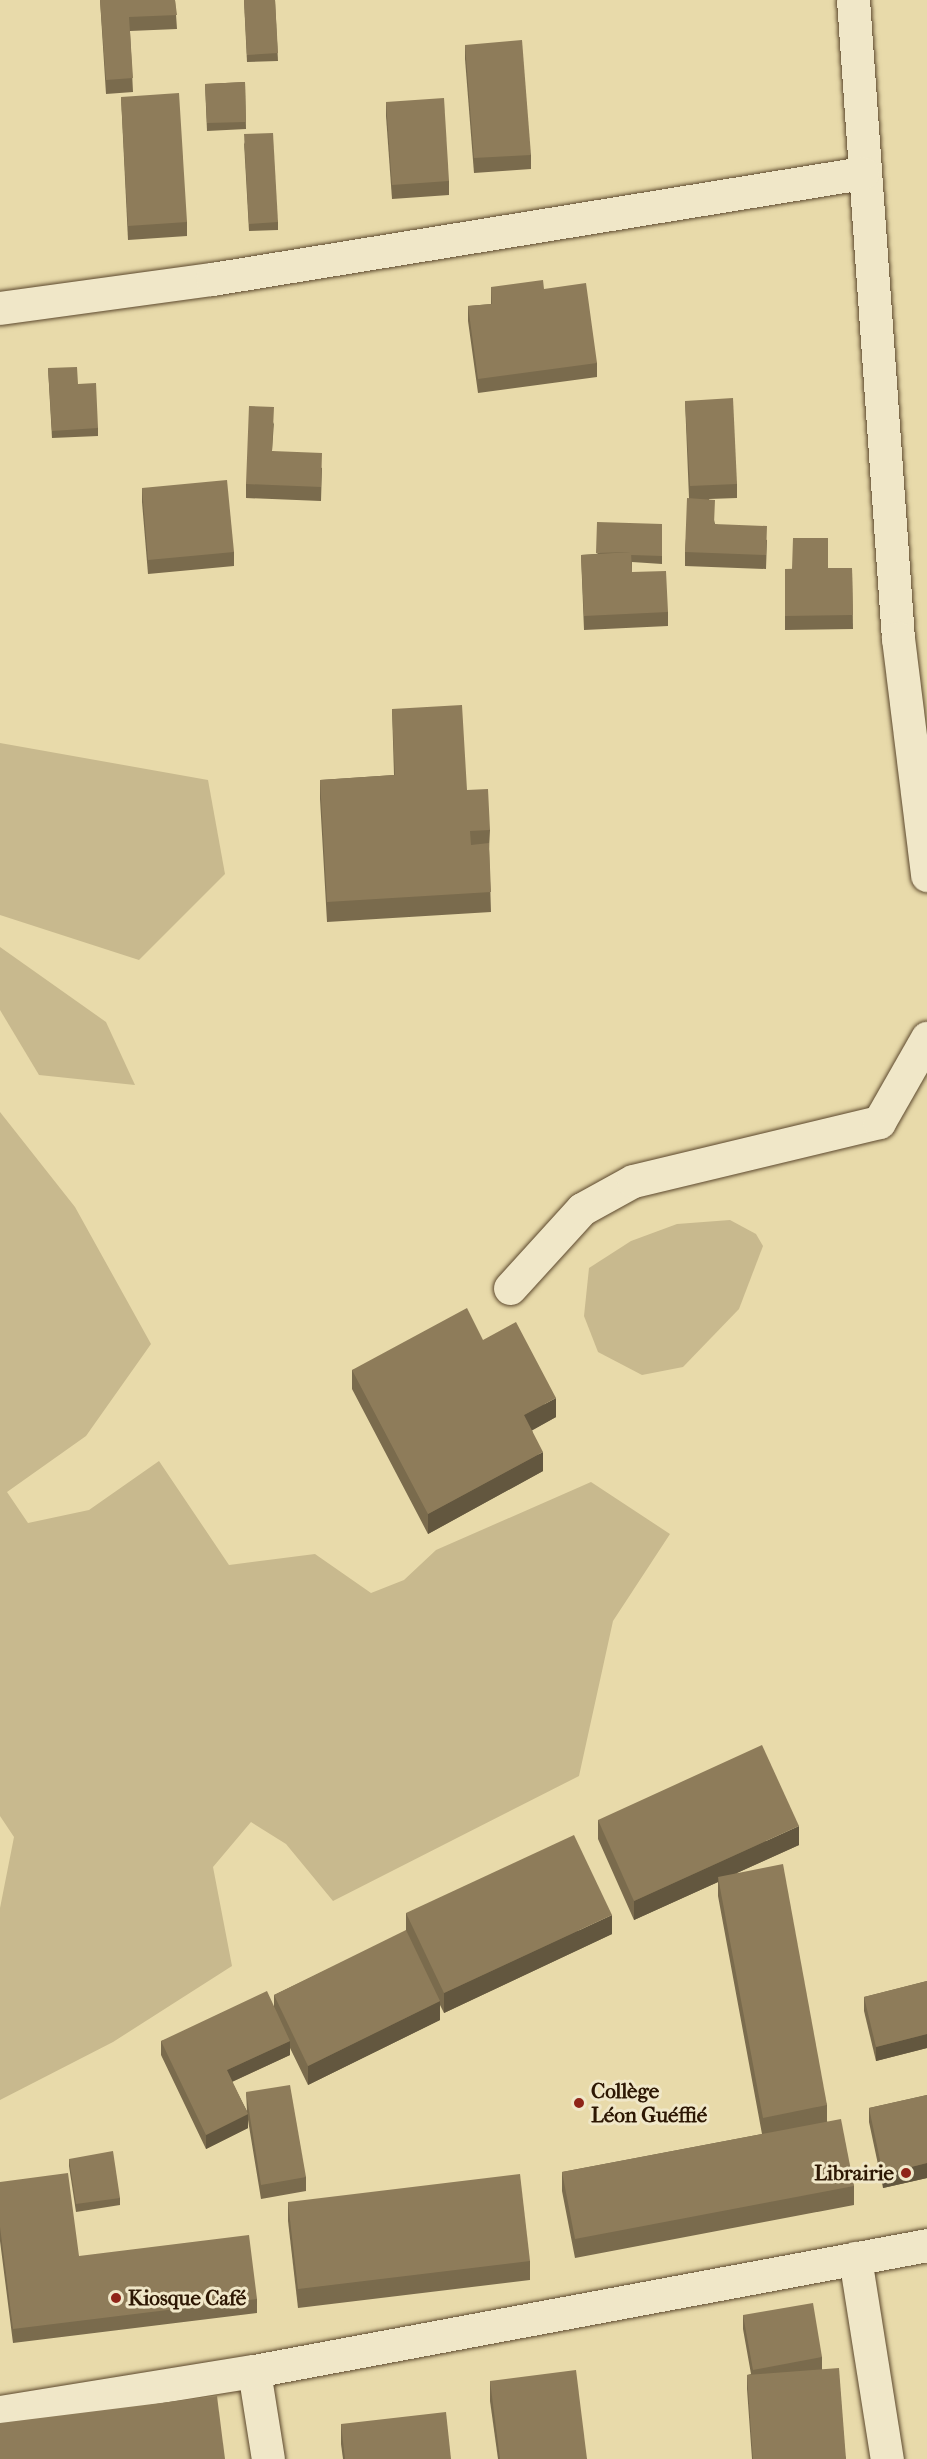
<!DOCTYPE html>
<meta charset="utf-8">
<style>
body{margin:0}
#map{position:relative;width:927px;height:2459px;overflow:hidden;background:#e8daaa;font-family:"IM FELL French Canon",serif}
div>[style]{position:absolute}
.green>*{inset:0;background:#c8b98e}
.roads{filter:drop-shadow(0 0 2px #5c482d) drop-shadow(0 0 2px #5c482d)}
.street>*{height:33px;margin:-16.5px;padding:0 16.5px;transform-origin:16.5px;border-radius:16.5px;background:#f0e7c8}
.wall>*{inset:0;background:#7a6b4d}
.shaded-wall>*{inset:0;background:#63573f}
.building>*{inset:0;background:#8e7c5a}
.dots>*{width:16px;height:16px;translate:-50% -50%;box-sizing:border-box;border:3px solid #f0e7c8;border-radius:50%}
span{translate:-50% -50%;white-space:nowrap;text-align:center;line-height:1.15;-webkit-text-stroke:6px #f0e7c8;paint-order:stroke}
.poi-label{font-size:21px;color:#2d1703;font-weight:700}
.left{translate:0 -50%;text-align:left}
.right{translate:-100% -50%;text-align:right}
</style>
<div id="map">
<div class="green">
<div style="clip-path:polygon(0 743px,208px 780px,225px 874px,139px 960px,0 915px)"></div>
<div style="clip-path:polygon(0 947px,106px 1022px,135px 1085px,39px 1075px,0 1010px)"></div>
<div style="clip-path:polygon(0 1112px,75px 1207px,151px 1344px,86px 1436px,7px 1492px,28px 1523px,89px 1510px,159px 1461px,229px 1565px,315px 1554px,371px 1593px,404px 1580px,436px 1550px,591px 1482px,670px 1534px,613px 1621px,579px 1776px,333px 1901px,286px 1844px,251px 1822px,213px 1867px,232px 1966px,113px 2042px,0 2100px,0 1908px,14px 1837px,0 1816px)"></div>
<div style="clip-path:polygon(730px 1220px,756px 1234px,763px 1246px,739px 1309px,683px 1367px,642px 1375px,598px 1352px,584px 1316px,589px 1268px,631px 1241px,677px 1224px)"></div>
</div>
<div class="roads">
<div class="street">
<div style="left:853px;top:0;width:640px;rotate:85.97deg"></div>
<div style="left:898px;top:638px;width:239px;rotate:83deg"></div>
<div style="left:0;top:308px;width:214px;rotate:-7.8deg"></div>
<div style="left:212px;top:279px;width:659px;rotate:-9.26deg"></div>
<div style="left:510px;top:1288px;width:107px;rotate:-47.7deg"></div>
<div style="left:582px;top:1209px;width:58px;rotate:-28.8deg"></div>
<div style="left:633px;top:1181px;width:253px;rotate:-13.5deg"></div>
<div style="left:879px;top:1122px;width:97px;rotate:-60.3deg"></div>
<div style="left:855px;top:2258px;width:204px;rotate:81deg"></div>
<div style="left:254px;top:2371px;width:89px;rotate:81deg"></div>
<div style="left:0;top:2412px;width:257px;rotate:-9.2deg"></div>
<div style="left:254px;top:2371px;width:685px;rotate:-10.6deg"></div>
</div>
</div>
<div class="wall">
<div style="clip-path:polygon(100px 0,175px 0,177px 29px,130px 31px,133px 92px,106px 94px)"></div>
<div style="clip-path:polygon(244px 0,275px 0,278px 61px,247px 62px)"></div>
<div style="clip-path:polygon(465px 45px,531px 155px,531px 169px,474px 173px,465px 59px)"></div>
<div style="clip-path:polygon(245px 82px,246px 129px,207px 131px,205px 84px)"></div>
<div style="clip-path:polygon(121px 97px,187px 222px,187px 236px,128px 240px)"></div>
<div style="clip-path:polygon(386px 102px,449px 181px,449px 195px,392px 199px,386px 116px)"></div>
<div style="clip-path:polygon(244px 142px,278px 222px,278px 230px,249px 231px)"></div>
<div style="clip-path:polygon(491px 287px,544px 289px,597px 363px,597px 377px,478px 393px,468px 321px,468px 306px,491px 304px)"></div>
<div style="clip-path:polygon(48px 368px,98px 428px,98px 436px,52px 438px)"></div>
<div style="clip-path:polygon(685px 401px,737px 484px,737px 498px,709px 499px,715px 524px,767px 540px,766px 569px,685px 566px,685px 552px,689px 498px)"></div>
<div style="clip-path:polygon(274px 422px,272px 451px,322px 468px,321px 501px,246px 498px,246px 484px)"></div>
<div style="clip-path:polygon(142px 488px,234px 552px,234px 566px,148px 574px,142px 502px)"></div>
<div style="clip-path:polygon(662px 524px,662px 564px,632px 562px,632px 572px,668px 612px,668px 626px,584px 630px,581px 555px,596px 554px)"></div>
<div style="clip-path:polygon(828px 568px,852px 568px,853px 629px,785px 630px,785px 569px)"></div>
<div style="clip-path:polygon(392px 709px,490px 830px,489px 849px,491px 912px,327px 922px,320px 799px,320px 780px,394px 775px)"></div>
<div style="clip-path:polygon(483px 1340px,556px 1417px,532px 1430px,543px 1471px,428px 1534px,352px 1389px,352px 1370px)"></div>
<div style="clip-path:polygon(598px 1820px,799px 1845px,737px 1873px,827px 2105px,827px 2121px,854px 2186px,854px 2205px,575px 2258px,562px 2191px,562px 2172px,762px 2134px,718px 1896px,718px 1882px,634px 1920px,598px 1839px)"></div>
<div style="clip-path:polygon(406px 1913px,612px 1934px,444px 2013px,440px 2005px,440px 2020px,308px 2085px,290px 2048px,290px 2055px,232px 2082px,247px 2111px,246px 2092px,306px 2177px,306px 2191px,261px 2199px,248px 2120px,248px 2128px,206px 2149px,161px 2055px,161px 2041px,274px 2006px,274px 1995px,406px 1932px)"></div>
<div style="clip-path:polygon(927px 1981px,927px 2048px,876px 2061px,864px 2011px,864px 1997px)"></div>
<div style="clip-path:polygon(927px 2095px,927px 2178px,883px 2188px,869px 2122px,869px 2108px)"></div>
<div style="clip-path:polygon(69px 2159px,120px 2198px,120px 2205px,76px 2212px,69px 2166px)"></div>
<div style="clip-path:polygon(0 2182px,79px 2256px,257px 2299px,257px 2313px,13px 2343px,0 2241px)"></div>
<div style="clip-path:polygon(288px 2202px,530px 2261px,530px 2280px,298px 2308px,288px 2221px)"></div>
<div style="clip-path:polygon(743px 2315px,822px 2357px,822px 2369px,846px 2459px,752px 2459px,747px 2389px,747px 2375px,751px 2374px,743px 2329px)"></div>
<div style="clip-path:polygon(490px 2381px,587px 2459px,498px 2459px,490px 2401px)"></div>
<div style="clip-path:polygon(341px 2424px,451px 2459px,343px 2459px,341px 2444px)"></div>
</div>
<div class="shaded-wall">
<div style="clip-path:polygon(556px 1398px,556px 1417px,524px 1435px,524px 1415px)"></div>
<div style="clip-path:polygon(543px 1452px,543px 1471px,428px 1534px,428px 1514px)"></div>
<div style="clip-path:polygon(799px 1826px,799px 1845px,719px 1881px,718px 1877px,718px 1882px,634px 1920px,634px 1901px)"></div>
<div style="clip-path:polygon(612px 1915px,612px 1934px,444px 2013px,444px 1993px)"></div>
<div style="clip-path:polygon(440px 2001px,440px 2020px,308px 2085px,308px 2066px)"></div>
<div style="clip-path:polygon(927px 2034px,927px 2048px,876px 2061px,876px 2047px)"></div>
<div style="clip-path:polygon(290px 2041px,290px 2055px,227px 2084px,227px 2070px)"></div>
<div style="clip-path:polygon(248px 2114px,248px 2128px,206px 2149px,206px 2135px)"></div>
<div style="clip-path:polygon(927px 2163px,927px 2178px,883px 2188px,883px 2174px)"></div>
</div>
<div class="building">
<div style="clip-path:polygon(100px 0,175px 0,177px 15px,129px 17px,133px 78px,106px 80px)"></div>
<div style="clip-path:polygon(244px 0,275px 0,278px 53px,247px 55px)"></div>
<div style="clip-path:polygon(522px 40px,531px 155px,474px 158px,465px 45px)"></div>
<div style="clip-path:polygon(245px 82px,246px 122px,207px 123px,205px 84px)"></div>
<div style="clip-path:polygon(179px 93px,187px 222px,128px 226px,121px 97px)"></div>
<div style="clip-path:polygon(444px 98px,449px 181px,392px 185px,386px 102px)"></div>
<div style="clip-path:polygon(273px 133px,278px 222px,249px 224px,244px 134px)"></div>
<div style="clip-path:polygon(543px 280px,544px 289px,586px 283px,597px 363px,478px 379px,468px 306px,492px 304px,491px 287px)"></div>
<div style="clip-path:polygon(77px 367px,78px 384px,96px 383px,98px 428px,52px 431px,48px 368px)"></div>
<div style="clip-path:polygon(733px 398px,737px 484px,690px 486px,685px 401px)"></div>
<div style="clip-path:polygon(249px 406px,274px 407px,272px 451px,322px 453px,321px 487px,246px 484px)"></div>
<div style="clip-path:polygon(227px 480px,234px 552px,148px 560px,142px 488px)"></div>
<div style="clip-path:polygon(687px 498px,715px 500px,714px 524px,767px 526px,766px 555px,685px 552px)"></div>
<div style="clip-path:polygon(597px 522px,662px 524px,662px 556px,631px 555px,631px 552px,596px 553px)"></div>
<div style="clip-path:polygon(793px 538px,828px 538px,828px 568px,852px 568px,853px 615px,785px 616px,785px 569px,792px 569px)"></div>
<div style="clip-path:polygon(631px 552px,632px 572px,666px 571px,668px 612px,584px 616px,581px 555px)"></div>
<div style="clip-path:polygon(462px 705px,467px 790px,488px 789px,490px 830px,470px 831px,471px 845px,489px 843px,491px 892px,327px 902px,320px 780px,395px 775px,392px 709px)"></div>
<div style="clip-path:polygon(467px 1308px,483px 1340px,516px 1322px,556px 1398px,524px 1415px,543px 1452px,428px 1514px,352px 1370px)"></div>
<div style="clip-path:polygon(762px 1745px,799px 1826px,634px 1901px,598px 1820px)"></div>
<div style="clip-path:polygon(574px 1835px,612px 1915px,444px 1993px,406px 1913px)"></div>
<div style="clip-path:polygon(783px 1864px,827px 2105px,763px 2118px,718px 1877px)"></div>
<div style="clip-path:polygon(406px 1930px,440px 2001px,308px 2066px,274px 1995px)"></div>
<div style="clip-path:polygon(927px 1981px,927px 2034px,876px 2047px,864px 1997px)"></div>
<div style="clip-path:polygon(267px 1991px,290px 2041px,227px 2070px,248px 2114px,206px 2135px,161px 2041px)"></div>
<div style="clip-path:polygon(290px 2085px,306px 2177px,261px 2185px,246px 2092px)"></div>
<div style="clip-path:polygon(927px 2095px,927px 2163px,883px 2174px,869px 2108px)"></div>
<div style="clip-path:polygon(841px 2119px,854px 2186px,575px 2239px,562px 2172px)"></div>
<div style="clip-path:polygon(113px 2151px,120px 2198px,76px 2204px,69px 2159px)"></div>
<div style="clip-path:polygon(68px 2173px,79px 2256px,249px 2235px,257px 2299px,13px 2329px,0 2227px,0 2182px)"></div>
<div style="clip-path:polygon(520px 2174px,530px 2261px,298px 2289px,288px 2202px)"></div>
<div style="clip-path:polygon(813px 2303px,822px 2357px,753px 2370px,743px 2315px)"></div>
<div style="clip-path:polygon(839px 2368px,846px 2459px,753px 2459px,747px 2375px)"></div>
<div style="clip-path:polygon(576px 2370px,587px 2459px,500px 2459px,490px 2381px)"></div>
<div style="clip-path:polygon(217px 2396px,225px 2459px,0 2459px,0 2423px)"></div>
<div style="clip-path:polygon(446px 2412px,451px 2459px,345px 2459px,341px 2424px)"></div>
</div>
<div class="dots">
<div style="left:579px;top:2103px;background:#8f2418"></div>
<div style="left:906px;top:2173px;background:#8f2418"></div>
<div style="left:116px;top:2298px;background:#8f2418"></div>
</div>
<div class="poi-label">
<span class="left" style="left:591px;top:2103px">Collège<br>Léon Guéffié</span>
<span class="right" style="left:894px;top:2173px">Librairie</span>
<span class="left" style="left:128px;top:2298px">Kiosque Café</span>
</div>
</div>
